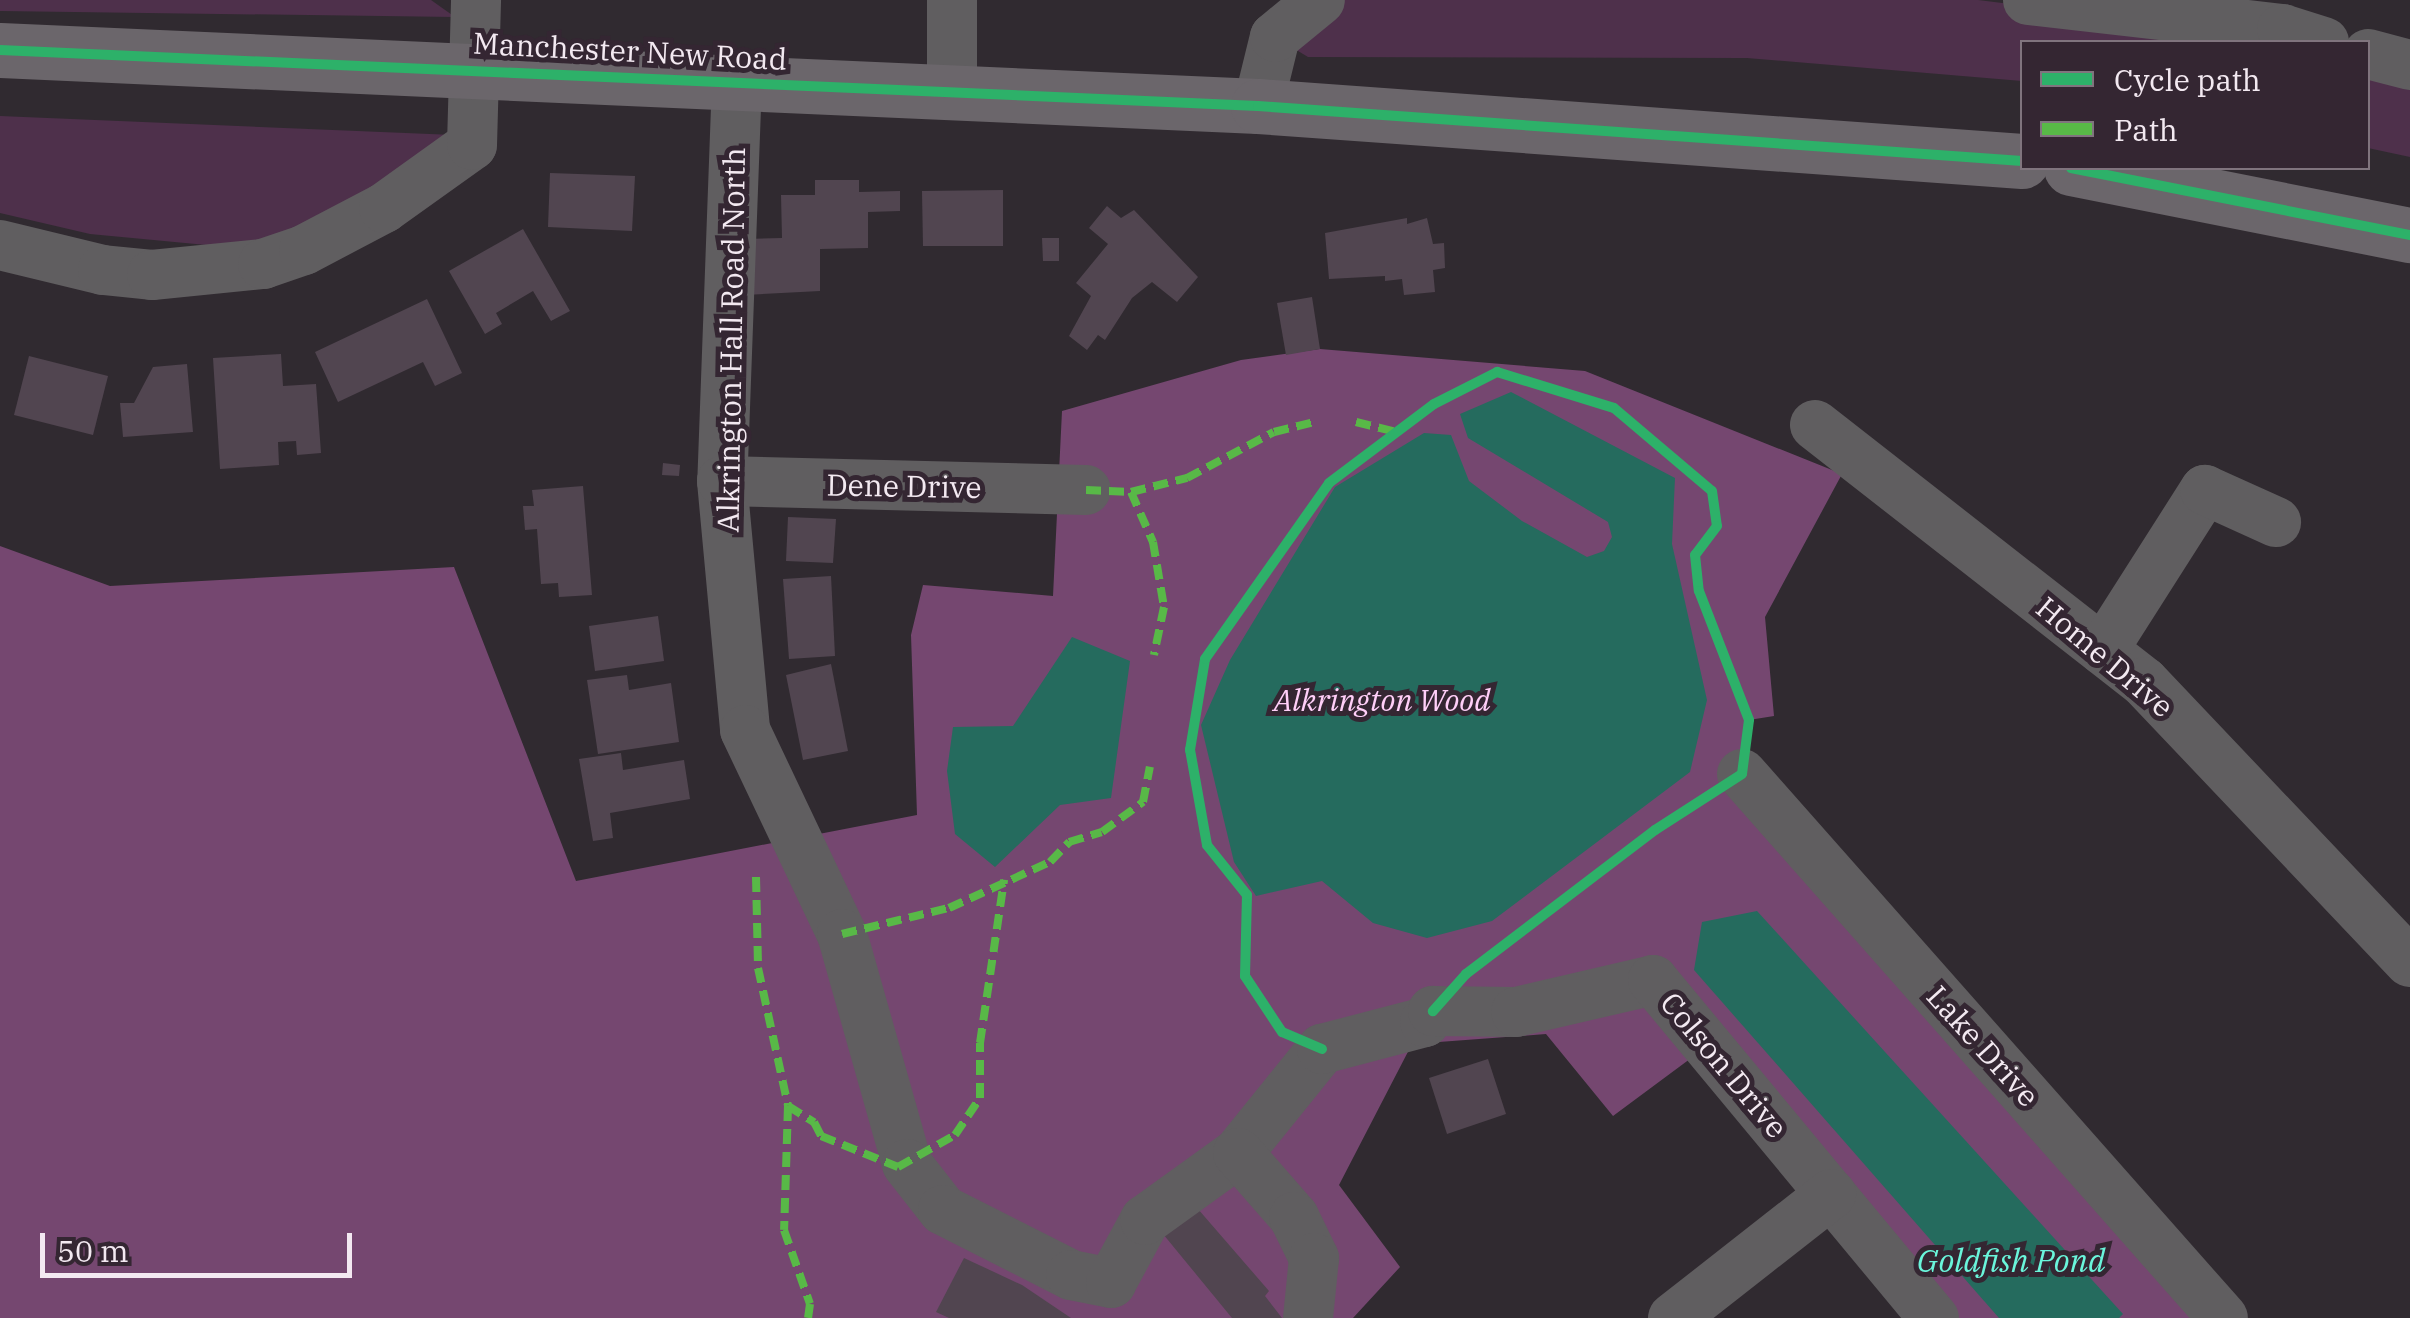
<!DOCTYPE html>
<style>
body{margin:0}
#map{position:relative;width:2410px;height:1318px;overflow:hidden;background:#302a30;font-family:"IBM Plex Serif",serif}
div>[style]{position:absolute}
.green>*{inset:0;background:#4e304b}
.forest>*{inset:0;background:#754770}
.water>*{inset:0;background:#256b5e}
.building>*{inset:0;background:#514550}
.minor>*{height:50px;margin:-25px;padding:0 25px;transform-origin:25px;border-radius:25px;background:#605e60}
.major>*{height:55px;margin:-27.5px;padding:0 27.5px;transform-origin:27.5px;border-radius:27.5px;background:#6b666b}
.quiet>*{height:8px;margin-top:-4px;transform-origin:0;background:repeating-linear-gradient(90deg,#58b947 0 15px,transparent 0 23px)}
.cycleway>*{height:10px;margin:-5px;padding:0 5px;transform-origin:5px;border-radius:5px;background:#2db169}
span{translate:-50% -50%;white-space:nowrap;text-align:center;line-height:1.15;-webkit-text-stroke:10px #342632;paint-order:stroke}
.street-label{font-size:30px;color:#f3e9f1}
.park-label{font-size:30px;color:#ffcff8;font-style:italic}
.water-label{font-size:32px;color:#6af5db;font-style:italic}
.legend{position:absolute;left:2020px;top:40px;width:350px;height:130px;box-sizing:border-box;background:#342632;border:2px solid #80747e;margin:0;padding:12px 18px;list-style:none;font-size:30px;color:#f3e9f1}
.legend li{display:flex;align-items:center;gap:20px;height:50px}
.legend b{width:50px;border:2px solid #80747e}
.scale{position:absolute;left:40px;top:1233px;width:312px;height:45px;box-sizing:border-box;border:5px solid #f3e9f1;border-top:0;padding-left:12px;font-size:30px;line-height:35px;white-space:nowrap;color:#f3e9f1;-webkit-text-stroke:8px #342632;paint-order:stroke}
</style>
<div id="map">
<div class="green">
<div style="clip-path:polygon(0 0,431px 0,455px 17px,0 11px)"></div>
<div style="clip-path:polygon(1320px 0,1978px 0,2312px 42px,2022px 42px,2022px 81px,1747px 58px,1308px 57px,1275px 37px)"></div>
<div style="clip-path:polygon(2368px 57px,2410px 72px,2410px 157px,2368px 148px)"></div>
<div style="clip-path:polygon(0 116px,454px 135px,372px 201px,238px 248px,90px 234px,0 213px)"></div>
</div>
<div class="forest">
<div style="clip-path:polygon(1320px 349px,1585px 371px,1842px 474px,1765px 617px,1774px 716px,1749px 720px,1742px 774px,2223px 1318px,1940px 1318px,1702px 1050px,1613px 1116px,1546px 1034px,1412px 1044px,1339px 1185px,1400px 1267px,1353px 1318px,0 1318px,0 546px,110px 586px,454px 567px,576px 881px,917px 815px,911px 635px,923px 585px,1053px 596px,1062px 411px,1241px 360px)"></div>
</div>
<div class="water">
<div style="clip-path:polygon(1511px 392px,1675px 478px,1672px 544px,1707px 700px,1690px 772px,1492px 921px,1427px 938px,1373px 923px,1322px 881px,1256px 896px,1234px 862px,1201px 725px,1230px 660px,1335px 487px,1424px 433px,1451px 435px,1469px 481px,1522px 521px,1587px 557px,1604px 551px,1612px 537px,1608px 522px,1468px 438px,1460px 414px)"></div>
<div style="clip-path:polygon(1072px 637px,1130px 661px,1111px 798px,1060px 805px,995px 867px,955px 834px,947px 771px,953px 727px,1013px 726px)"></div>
<div style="clip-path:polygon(1757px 911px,2123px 1314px,2119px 1318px,1999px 1318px,1694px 970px,1702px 922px)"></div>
</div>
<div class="building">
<div style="clip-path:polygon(550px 173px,635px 176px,632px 231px,548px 227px)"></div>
<div style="clip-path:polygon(815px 180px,859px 180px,859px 192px,900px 191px,900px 211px,868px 212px,868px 248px,820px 249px,820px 291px,745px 295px,744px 239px,782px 238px,781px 195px,815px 195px)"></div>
<div style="clip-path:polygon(1003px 190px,1003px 246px,923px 246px,922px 191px)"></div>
<div style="clip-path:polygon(1107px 206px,1121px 218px,1134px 210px,1198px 277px,1177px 302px,1152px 282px,1132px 298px,1105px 340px,1098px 335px,1087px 350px,1069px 336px,1091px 296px,1076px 283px,1108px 244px,1089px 228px)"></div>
<div style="clip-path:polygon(1407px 218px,1407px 224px,1427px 218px,1433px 244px,1444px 243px,1445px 268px,1433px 270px,1435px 292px,1404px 295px,1402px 279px,1385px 281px,1385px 276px,1329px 279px,1325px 233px)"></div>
<div style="clip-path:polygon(523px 229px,570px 311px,551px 321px,533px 291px,496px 313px,502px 324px,485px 334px,449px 271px)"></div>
<div style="clip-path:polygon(1042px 238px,1059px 238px,1059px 261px,1043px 261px)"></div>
<div style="clip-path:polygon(1312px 297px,1320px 349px,1286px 355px,1277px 303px)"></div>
<div style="clip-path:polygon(427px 299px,462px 373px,435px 386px,423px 362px,338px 402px,315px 352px)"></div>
<div style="clip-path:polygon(281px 354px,283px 386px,316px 384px,321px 453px,297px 455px,296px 441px,278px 442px,279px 465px,220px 469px,213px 358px)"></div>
<div style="clip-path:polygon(29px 356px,108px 376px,93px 435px,14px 415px)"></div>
<div style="clip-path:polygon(187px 364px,193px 432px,123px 437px,120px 403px,134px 403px,153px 367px)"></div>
<div style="clip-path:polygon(663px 463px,680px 465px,679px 476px,662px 475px)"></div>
<div style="clip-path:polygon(583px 486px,592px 595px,559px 597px,558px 583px,541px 584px,537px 529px,525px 530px,523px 506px,534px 506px,532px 490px)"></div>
<div style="clip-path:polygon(788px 517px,836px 519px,833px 563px,786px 561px)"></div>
<div style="clip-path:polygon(831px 576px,835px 656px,789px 659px,783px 579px)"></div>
<div style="clip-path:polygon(658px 616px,664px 661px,595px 671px,589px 626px)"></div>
<div style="clip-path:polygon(831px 664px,848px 751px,803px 760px,786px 675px)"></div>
<div style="clip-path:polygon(627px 675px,629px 690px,671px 683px,679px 742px,598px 754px,587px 680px)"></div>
<div style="clip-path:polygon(621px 753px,623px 770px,684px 760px,690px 799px,610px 813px,613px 838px,593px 841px,579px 759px)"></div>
<div style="clip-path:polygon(1488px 1059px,1506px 1114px,1447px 1134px,1429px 1078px)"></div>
<div style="clip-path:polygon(1185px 1194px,1269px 1291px,1265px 1296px,1282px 1318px,1232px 1318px,1154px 1223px)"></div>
<div style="clip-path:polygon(964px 1258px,1022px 1285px,1071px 1318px,949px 1318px,936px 1312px)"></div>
</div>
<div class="minor">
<div style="left:952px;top:0;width:94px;rotate:90deg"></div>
<div style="left:2028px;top:0;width:256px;rotate:6.5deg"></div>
<div style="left:2282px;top:29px;width:44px;rotate:17.2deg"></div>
<div style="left:2368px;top:54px;width:43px;rotate:14.7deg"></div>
<div style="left:737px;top:80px;width:401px;rotate:92.1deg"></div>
<div style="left:722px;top:481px;width:250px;rotate:84.7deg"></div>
<div style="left:745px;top:730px;width:226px;rotate:64.6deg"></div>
<div style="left:842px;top:934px;width:239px;rotate:74.2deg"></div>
<div style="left:907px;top:1164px;width:58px;rotate:52deg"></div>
<div style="left:943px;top:1210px;width:144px;rotate:26.9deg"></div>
<div style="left:1071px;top:1275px;width:41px;rotate:11.3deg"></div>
<div style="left:1111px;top:1283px;width:72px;rotate:-61.6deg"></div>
<div style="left:1145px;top:1220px;width:115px;rotate:-35.8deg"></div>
<div style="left:1238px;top:1153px;width:134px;rotate:-51.1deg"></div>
<div style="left:1322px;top:1049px;width:106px;rotate:-14.7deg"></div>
<div style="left:1425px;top:1022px;width:14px;rotate:-54deg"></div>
<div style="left:1433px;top:1011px;width:83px;rotate:0.7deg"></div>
<div style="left:1516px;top:1012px;width:141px;rotate:-13.1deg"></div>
<div style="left:1653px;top:980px;width:440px;rotate:50.3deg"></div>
<div style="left:1258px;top:106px;width:71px;rotate:-76.2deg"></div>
<div style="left:1275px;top:37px;width:58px;rotate:-39.4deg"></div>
<div style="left:0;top:245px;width:106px;rotate:13.6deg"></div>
<div style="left:103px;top:270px;width:49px;rotate:5.8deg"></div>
<div style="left:152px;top:275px;width:112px;rotate:-5.7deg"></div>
<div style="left:263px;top:264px;width:43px;rotate:-18.9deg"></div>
<div style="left:304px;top:250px;width:90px;rotate:-27.7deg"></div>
<div style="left:384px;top:208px;width:108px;rotate:-35.6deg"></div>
<div style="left:472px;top:145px;width:145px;rotate:-88.4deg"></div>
<div style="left:1815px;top:425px;width:417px;rotate:38deg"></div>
<div style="left:2144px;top:682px;width:386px;rotate:46.5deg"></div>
<div style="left:722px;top:481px;width:364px;rotate:1.4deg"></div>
<div style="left:2103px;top:650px;width:190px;rotate:-57.5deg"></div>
<div style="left:2205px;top:490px;width:78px;rotate:24.3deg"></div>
<div style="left:1742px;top:774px;width:726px;rotate:48.52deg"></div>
<div style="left:1238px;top:1153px;width:85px;rotate:48.8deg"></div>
<div style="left:1294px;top:1217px;width:46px;rotate:64deg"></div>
<div style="left:1314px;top:1258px;width:60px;rotate:95.7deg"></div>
<div style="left:1673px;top:1318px;width:201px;rotate:-38.1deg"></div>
</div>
<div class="major">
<div style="left:0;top:50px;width:1259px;rotate:2.55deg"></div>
<div style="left:1258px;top:106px;width:766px;rotate:4.12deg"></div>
<div style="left:2071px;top:168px;width:346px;rotate:11.2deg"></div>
</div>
<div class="quiet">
<div style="left:1356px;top:422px;width:41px;rotate:14deg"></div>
<div style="left:1086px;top:490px;width:45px;rotate:2.5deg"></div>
<div style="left:1131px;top:492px;width:58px;rotate:-14deg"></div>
<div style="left:1187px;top:478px;width:98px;rotate:-27.9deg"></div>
<div style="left:1274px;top:432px;width:41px;rotate:-14deg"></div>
<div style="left:1131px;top:492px;width:55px;rotate:66.3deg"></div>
<div style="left:1153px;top:542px;width:66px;rotate:80.4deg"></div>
<div style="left:1164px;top:607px;width:49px;rotate:101.8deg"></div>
<div style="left:756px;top:877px;width:91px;rotate:88.7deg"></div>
<div style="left:758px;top:968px;width:141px;rotate:77.7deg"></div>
<div style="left:788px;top:1106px;width:124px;rotate:91.8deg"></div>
<div style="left:784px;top:1230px;width:78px;rotate:70.6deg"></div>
<div style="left:810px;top:1304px;width:14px;rotate:98deg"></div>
<div style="left:842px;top:934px;width:110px;rotate:-13.7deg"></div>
<div style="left:949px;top:908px;width:111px;rotate:-24.5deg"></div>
<div style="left:1050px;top:862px;width:28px;rotate:-46deg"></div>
<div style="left:1069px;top:842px;width:34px;rotate:-17deg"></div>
<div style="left:1102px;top:832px;width:51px;rotate:-36.2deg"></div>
<div style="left:1143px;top:802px;width:36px;rotate:-79deg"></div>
<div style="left:788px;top:1106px;width:31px;rotate:32deg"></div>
<div style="left:814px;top:1122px;width:16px;rotate:63deg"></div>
<div style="left:821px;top:1136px;width:83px;rotate:21.9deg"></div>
<div style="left:898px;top:1167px;width:65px;rotate:-29.3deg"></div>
<div style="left:955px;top:1135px;width:45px;rotate:-56deg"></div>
<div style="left:980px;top:1098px;width:55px;rotate:-90deg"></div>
<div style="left:980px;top:1043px;width:165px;rotate:-81.6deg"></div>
</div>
<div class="cycleway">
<div style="left:0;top:50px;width:1259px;rotate:2.55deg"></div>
<div style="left:1258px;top:106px;width:766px;rotate:4.12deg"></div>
<div style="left:2071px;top:168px;width:346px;rotate:11.2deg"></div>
<div style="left:1322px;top:1049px;width:43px;rotate:-157deg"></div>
<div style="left:1282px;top:1032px;width:67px;rotate:-123.5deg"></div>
<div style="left:1245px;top:976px;width:81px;rotate:-88.6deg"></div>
<div style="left:1247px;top:895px;width:64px;rotate:-128.7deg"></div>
<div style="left:1207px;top:845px;width:97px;rotate:-100.1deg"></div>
<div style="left:1190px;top:750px;width:92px;rotate:-80.6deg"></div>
<div style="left:1205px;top:659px;width:215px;rotate:-54.8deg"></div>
<div style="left:1329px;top:483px;width:131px;rotate:-37deg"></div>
<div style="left:1434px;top:404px;width:71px;rotate:-26.9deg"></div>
<div style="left:1497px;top:372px;width:122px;rotate:17.1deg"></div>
<div style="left:1614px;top:408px;width:128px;rotate:40.3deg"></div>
<div style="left:1712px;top:491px;width:35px;rotate:82deg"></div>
<div style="left:1717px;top:526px;width:36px;rotate:127deg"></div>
<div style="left:1695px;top:555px;width:36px;rotate:84deg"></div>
<div style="left:1699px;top:591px;width:138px;rotate:68.8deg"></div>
<div style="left:1749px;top:720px;width:54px;rotate:97.4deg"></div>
<div style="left:1742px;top:774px;width:103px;rotate:147.2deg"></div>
<div style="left:1655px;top:830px;width:238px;rotate:142.7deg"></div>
<div style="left:1466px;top:974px;width:50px;rotate:131.7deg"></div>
</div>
<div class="street-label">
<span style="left:630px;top:51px;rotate:3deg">Manchester New Road</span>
<span style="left:731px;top:340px;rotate:-89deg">Alkrington Hall Road North</span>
<span style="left:904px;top:486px;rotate:1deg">Dene Drive</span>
<span style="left:2105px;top:657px;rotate:40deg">Home Drive</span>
<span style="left:1983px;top:1046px;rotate:48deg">Lake Drive</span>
<span style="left:1724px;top:1065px;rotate:50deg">Colson Drive</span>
</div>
<div class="park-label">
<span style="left:1382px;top:700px">Alkrington Wood</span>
</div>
<div class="water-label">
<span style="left:2011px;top:1260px">Goldfish Pond</span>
</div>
<ul class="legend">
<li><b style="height:12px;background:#2db169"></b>Cycle path</li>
<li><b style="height:12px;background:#58b947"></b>Path</li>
</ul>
<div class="scale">50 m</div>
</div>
